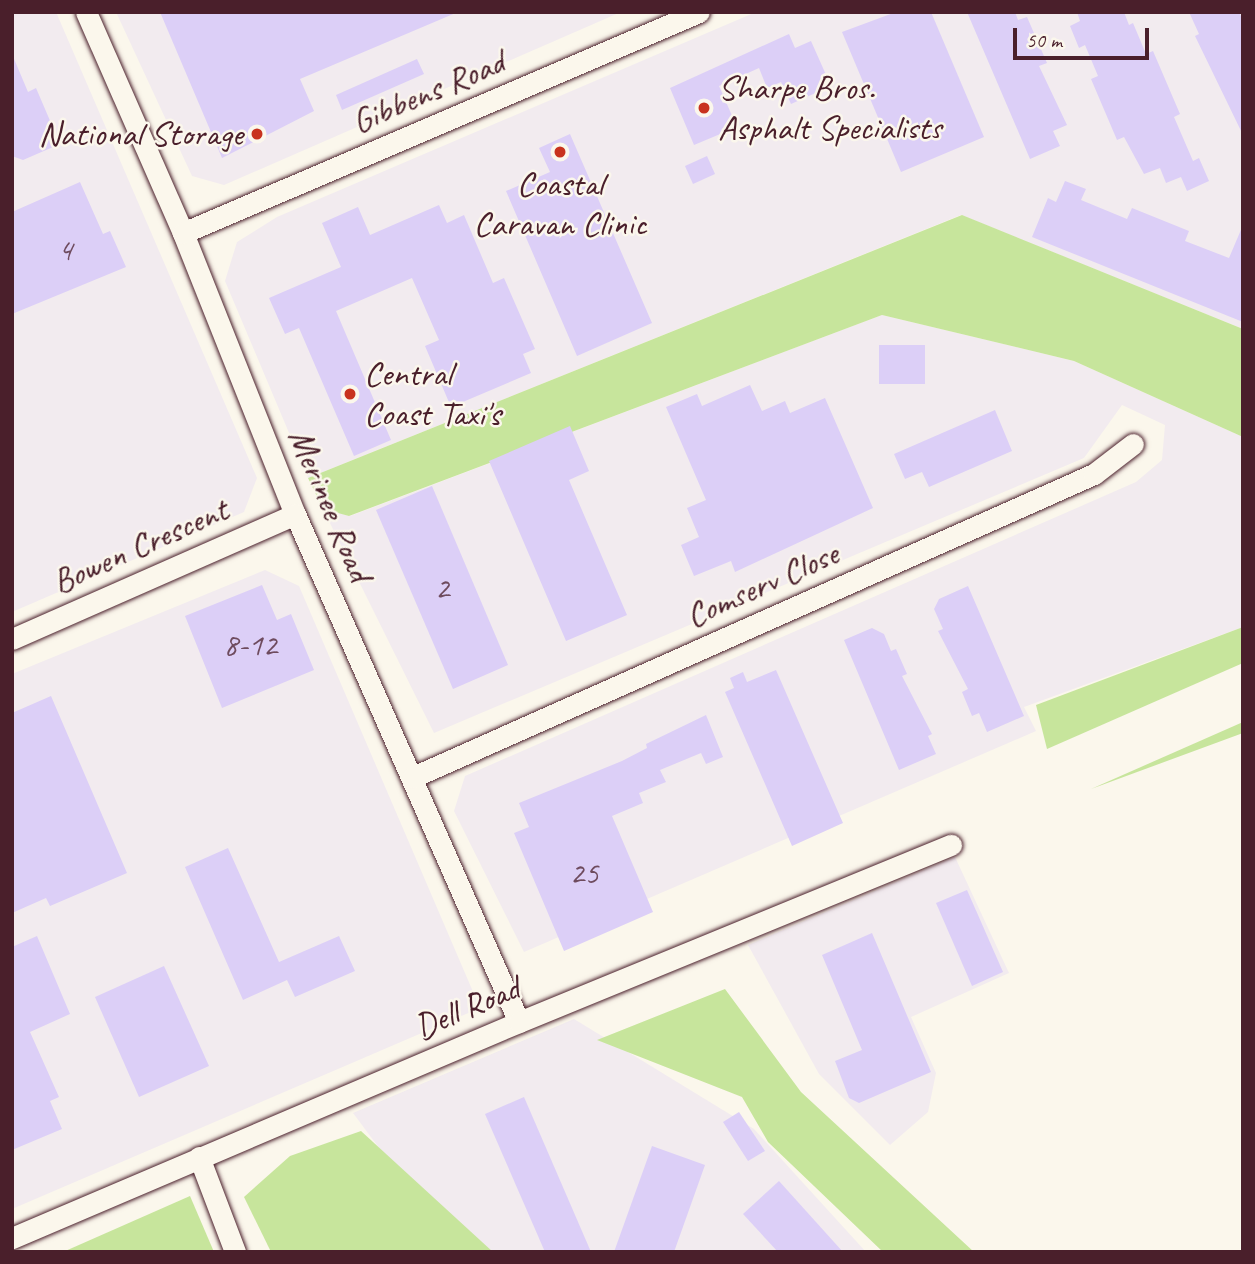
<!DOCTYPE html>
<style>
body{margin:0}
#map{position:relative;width:1255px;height:1264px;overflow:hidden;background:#fbf7ec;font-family:Caveat,sans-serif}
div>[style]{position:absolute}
.built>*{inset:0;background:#f2ebef}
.green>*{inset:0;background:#c7e59c}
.building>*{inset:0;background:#dccff7}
.roads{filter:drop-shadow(0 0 2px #4a1f2b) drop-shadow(0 0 2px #4a1f2b)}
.minor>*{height:21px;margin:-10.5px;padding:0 10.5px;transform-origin:10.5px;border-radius:10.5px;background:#fbf7ec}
.dots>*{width:19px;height:19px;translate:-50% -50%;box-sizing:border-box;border:4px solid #fbf7ec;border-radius:50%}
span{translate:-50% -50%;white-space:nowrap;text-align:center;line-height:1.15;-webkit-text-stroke:5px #fbf7ec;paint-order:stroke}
.number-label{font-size:32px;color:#6e4b5e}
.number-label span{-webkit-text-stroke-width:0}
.poi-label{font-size:35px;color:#4a1f2b}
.left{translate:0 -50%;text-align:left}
.right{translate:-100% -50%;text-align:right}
.street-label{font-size:35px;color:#4a1f2b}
.frame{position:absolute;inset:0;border:14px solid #4a1f2b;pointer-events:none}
.scale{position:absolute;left:1013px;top:28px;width:136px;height:32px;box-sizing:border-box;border:4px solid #4a1f2b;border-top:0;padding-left:9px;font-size:21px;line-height:24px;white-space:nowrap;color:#4a1f2b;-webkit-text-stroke:5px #fbf7ec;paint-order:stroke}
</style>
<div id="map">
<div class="built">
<div style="clip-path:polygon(12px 12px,56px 12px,257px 478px,244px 512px,12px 612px)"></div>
<div style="clip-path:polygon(116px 12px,621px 12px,224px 185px,192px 176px)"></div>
<div style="clip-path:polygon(756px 12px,1243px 12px,1243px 329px,961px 215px,308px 478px,225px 281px,237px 242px,277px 217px)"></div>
<div style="clip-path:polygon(882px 315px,1074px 361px,1243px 437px,1243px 627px,1024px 707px,1036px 731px,524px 952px,454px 811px,465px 776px,1136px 482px,1162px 460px,1165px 425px,1122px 405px,1084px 458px,434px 733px,323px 509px,350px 516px)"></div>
<div style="clip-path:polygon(265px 570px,299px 586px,480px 1008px,12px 1209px,12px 674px)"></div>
<div style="clip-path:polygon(955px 857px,1009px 973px,911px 1017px,936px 1073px,928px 1112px,890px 1145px,819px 1074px,748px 945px)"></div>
<div style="clip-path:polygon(574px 1019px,754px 1129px,866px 1252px,482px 1252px,433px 1220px,353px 1113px)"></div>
</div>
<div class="green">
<div style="clip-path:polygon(962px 215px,1243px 329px,1243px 437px,1074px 361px,882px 315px,349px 516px,323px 509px,308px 478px)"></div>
<div style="clip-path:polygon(1243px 627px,1243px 663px,1047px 749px,1036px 705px)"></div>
<div style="clip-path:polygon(1243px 722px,1243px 733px,1091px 789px)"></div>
<div style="clip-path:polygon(725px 989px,801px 1092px,974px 1252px,883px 1252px,768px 1142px,742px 1097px,597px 1040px)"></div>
<div style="clip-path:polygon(361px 1131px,493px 1252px,271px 1252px,244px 1197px,290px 1156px)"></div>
<div style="clip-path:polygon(190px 1196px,214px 1252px,63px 1252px)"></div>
</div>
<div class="building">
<div style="clip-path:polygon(160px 12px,458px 12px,300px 79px,314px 111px,222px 158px)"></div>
<div style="clip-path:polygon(896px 12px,931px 12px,984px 137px,901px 172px,842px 32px)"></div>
<div style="clip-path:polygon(967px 12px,1015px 12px,1018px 20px,1027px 17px,1047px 63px,1039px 66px,1067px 125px,1053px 131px,1060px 146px,1030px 159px)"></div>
<div style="clip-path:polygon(1077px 12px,1124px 12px,1129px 25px,1133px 23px,1146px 54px,1153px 51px,1180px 114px,1174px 117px,1193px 161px,1199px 158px,1209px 181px,1187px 191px,1181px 177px,1166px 183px,1160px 168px,1144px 174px,1124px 137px,1117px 140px,1091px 79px,1098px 76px,1085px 45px,1079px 48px,1070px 26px,1080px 21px)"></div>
<div style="clip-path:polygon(1189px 12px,1239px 12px,1243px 21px,1243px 135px,1195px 36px,1199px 34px)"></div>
<div style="clip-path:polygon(789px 34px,795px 48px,811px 41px,831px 86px,791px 104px,781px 82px,767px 88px,759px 68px,719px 86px,737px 127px,694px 145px,670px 88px)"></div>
<div style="clip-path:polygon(12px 54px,28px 92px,36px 88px,60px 144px,23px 160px,12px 156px)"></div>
<div style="clip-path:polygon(417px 59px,424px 74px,342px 110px,336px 95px)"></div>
<div style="clip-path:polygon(570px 134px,652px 323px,577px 356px,506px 191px,550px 172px,539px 148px)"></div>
<div style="clip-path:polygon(707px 156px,715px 174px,693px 184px,685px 166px)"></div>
<div style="clip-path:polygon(1065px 181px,1086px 189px,1081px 200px,1127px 219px,1132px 208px,1189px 231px,1185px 241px,1229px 258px,1243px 225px,1243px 322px,1032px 237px,1048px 198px,1056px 202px)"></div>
<div style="clip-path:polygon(80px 182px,103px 234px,110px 231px,126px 267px,12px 314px,12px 212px)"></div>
<div style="clip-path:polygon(439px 205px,447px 223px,464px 215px,493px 283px,504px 278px,535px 349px,523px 354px,531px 373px,451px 407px,425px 346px,439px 340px,412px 278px,336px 311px,391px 440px,354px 456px,299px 328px,285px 334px,269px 298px,341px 267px,322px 223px,358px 207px,370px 235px)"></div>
<div style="clip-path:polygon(879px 345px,925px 345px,925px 384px,879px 384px)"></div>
<div style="clip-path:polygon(750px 385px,762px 411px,785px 401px,790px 413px,825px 398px,873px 508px,735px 572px,731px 561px,694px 576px,681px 545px,699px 537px,687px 508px,706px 500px,666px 407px,697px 394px,702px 406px)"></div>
<div style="clip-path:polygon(995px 410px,1012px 451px,929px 487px,922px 472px,905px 479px,894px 454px)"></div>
<div style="clip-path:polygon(570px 426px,589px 471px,569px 480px,627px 615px,566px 641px,489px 461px)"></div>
<div style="clip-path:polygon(432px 486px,508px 665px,453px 689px,376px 510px)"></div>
<div style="clip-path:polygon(262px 585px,277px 620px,291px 614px,314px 670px,222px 708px,185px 616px)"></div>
<div style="clip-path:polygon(968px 586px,1024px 716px,987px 732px,979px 713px,972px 716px,962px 692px,968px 689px,938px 631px,943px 629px,934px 609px,939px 599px)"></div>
<div style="clip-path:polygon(872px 628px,884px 634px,891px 651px,896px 649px,907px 674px,902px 676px,932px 734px,928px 736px,936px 754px,899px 770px,844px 640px)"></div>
<div style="clip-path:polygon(776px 670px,843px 823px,792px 846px,725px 692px,734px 688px,730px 678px,743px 672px,747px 682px)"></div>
<div style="clip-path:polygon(51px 696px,127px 873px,50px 906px,46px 898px,12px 913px,12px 713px)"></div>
<div style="clip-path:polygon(706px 715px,723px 757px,706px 764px,701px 753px,660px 770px,666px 782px,639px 793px,643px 803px,612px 816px,653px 912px,564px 951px,514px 833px,529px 827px,519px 803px,622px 761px,647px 748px,646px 744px)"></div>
<div style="clip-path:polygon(228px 848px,279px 962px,339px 936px,355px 971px,295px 997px,287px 980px,243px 1000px,185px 867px)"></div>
<div style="clip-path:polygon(967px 890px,1003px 972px,972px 986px,936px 903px)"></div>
<div style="clip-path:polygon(872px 933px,931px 1072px,859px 1103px,849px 1098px,835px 1061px,862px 1050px,822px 955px)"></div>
<div style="clip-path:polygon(37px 936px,70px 1014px,30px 1032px,59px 1097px,50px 1101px,62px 1129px,12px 1150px,12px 947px)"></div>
<div style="clip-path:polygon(164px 966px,209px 1066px,139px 1097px,95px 997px)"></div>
<div style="clip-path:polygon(524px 1097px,591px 1252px,545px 1252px,485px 1114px)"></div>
<div style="clip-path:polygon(739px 1112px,765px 1151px,748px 1161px,723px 1122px)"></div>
<div style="clip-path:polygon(652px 1146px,705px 1165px,674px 1252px,614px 1252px)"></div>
<div style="clip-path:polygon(779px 1181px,843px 1252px,778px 1252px,743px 1214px)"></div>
</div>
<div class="roads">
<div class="minor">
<div style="left:86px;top:12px;width:241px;rotate:66.3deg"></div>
<div style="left:183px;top:233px;width:302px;rotate:68.3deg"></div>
<div style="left:295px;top:514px;width:555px;rotate:66.21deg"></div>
<div style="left:183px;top:233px;width:561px;rotate:-23.19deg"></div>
<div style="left:12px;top:639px;width:309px;rotate:-23.8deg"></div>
<div style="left:413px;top:777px;width:745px;rotate:-23.99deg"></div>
<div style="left:1094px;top:474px;width:49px;rotate:-37.6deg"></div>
<div style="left:199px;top:1157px;width:102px;rotate:69.2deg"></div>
<div style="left:12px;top:1238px;width:551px;rotate:-23.08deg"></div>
<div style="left:519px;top:1022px;width:467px;rotate:-22.3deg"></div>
</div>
</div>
<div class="dots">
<div style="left:704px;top:108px;background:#c8321e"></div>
<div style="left:257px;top:134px;background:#c8321e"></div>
<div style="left:560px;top:152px;background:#c8321e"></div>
<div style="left:350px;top:394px;background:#c8321e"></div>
</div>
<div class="number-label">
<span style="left:65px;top:250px">4</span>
<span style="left:442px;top:588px">2</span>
<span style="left:250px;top:645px">8-12</span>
<span style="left:584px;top:873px">25</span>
</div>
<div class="poi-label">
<span class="left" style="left:718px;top:108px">Sharpe Bros.<br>Asphalt Specialists</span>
<span class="right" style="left:243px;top:134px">National Storage</span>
<span style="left:560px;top:204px">Coastal<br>Caravan Clinic</span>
<span class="left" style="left:364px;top:394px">Central<br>Coast Taxi's</span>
</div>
<div class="street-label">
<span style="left:428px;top:92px;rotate:-23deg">Gibbens Road</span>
<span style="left:330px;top:505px;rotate:67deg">Merinee Road</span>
<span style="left:140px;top:546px;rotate:-24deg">Bowen Crescent</span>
<span style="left:762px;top:585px;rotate:-24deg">Comserv Close</span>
<span style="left:467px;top:1008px;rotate:-23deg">Dell Road</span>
</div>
<div class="frame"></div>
<div class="scale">50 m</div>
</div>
